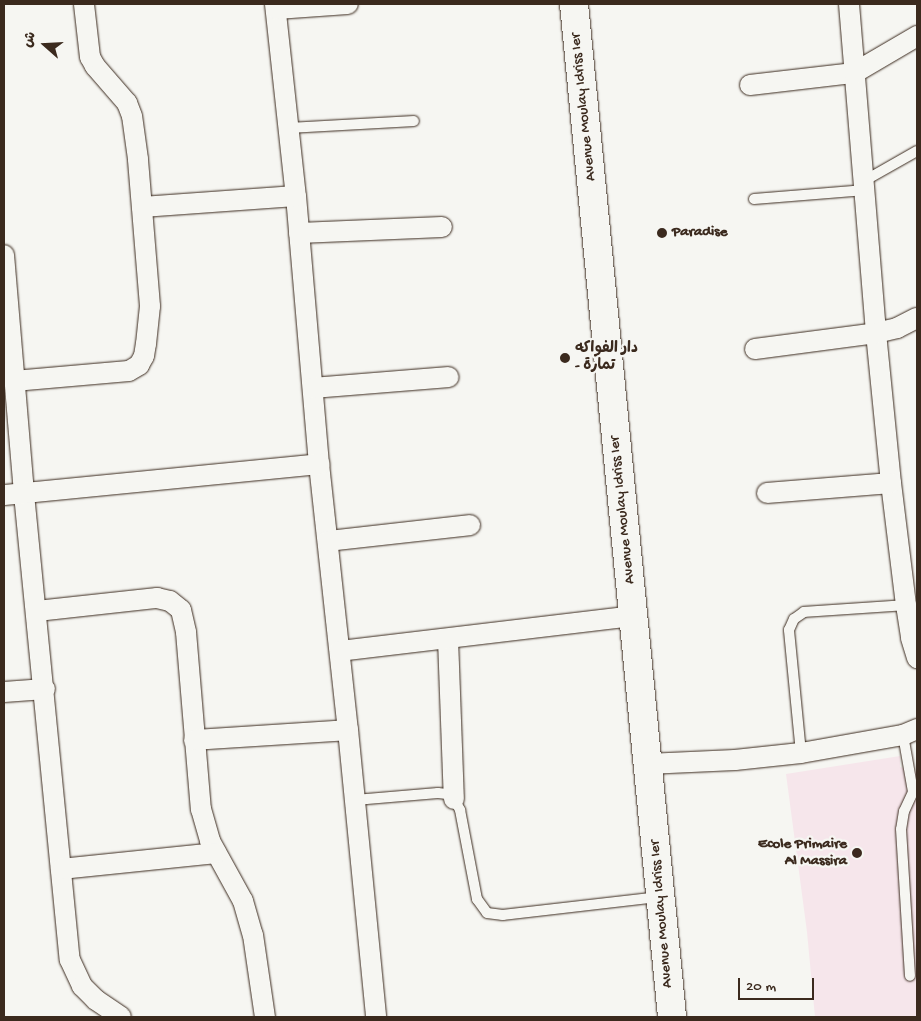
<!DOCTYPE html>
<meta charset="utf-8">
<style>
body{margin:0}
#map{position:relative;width:921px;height:1021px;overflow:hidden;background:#f6f6f2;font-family:"Gochi Hand","Playpen Sans Arabic",sans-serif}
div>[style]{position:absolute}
.built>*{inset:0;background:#f6e6eb}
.roads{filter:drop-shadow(0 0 1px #3b2a1e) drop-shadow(0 0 1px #3b2a1e)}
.lane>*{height:10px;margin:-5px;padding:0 5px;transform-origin:5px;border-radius:5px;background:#f6f6f2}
.street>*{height:20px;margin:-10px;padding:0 10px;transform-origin:10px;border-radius:10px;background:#f6f6f2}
.secondary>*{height:28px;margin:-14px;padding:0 14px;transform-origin:14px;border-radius:14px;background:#f6f6f2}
.dots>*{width:14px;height:14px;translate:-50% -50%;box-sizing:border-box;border:2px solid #f6f6f2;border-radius:50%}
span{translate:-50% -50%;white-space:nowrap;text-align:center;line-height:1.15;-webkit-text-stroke:4.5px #f6f6f2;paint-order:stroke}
.street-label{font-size:15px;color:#3b2a1e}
.poi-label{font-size:15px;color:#3b2a1e;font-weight:700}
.left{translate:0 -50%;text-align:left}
.right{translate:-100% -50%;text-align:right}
.frame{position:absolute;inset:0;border:5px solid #3b2a1e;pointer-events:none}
.north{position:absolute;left:20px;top:20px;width:50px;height:50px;-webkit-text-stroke:4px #f6f6f2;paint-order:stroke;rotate:289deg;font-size:14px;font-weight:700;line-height:20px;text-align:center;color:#3b2a1e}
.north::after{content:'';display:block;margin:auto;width:18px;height:22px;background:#3b2a1e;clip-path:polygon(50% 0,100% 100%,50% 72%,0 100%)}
.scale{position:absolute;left:738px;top:978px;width:76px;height:22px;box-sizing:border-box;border:2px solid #3b2a1e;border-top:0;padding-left:6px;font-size:15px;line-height:18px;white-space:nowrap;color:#3b2a1e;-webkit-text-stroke:4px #f6f6f2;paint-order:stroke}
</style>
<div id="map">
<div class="built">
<div style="clip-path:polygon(900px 756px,900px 767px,917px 772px,917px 1017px,815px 1017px,807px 932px,786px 774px)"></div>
</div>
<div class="roads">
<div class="lane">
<div style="left:289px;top:128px;width:125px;rotate:-3.2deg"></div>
<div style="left:864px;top:181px;width:61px;rotate:-29.5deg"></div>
<div style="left:754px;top:199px;width:112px;rotate:-4.6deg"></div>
<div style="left:903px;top:735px;width:58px;rotate:80deg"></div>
<div style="left:913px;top:792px;width:21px;rotate:115deg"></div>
<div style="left:904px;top:811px;width:18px;rotate:99deg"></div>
<div style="left:901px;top:829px;width:147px;rotate:86.5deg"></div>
<div style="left:801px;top:753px;width:124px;rotate:-95.6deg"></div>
<div style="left:789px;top:630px;width:12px;rotate:-66deg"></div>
<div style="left:794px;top:619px;width:12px;rotate:-35deg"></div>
<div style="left:804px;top:612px;width:102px;rotate:-3.9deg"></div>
<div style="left:355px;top:800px;width:83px;rotate:-4.8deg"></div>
<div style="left:438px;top:793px;width:9px;rotate:6deg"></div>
<div style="left:447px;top:794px;width:9px;rotate:36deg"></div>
<div style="left:454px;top:799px;width:13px;rotate:61deg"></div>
<div style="left:460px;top:810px;width:91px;rotate:79.2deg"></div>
<div style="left:477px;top:899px;width:17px;rotate:54deg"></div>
<div style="left:487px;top:913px;width:16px;rotate:7deg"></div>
<div style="left:503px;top:915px;width:157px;rotate:-6.6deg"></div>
</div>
<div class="street">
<div style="left:275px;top:4px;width:193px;rotate:83.8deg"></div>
<div style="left:296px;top:196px;width:269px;rotate:85.1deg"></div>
<div style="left:319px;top:464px;width:268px;rotate:83.8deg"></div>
<div style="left:348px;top:730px;width:288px;rotate:84.4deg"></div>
<div style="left:849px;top:4px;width:330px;rotate:85.3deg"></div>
<div style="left:876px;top:333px;width:151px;rotate:84.3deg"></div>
<div style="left:891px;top:483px;width:123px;rotate:83deg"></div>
<div style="left:906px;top:605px;width:33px;rotate:81deg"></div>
<div style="left:911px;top:638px;width:21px;rotate:73deg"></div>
<div style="left:276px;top:9px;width:72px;rotate:-4deg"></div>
<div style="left:750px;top:85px;width:105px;rotate:-6.6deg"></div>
<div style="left:854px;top:73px;width:73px;rotate:-30.4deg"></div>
<div style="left:142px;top:207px;width:154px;rotate:-4.1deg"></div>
<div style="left:299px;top:233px;width:143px;rotate:-2.4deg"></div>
<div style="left:4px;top:255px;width:240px;rotate:85.2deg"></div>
<div style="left:24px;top:494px;width:468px;rotate:84.4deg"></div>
<div style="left:70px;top:960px;width:29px;rotate:65deg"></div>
<div style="left:82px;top:986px;width:20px;rotate:45deg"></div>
<div style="left:96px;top:1000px;width:30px;rotate:34deg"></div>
<div style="left:755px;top:349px;width:122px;rotate:-7.5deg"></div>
<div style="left:876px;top:333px;width:22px;rotate:-13deg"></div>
<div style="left:897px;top:328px;width:22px;rotate:-27deg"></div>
<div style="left:14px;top:381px;width:115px;rotate:-5deg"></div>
<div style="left:129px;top:371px;width:12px;rotate:-31deg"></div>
<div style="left:139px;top:365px;width:10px;rotate:-61deg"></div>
<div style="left:144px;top:356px;width:12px;rotate:-81deg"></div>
<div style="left:146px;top:344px;width:38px;rotate:-84deg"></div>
<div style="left:150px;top:306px;width:147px;rotate:-94.7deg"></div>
<div style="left:138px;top:159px;width:43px;rotate:-97.9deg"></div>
<div style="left:132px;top:116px;width:14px;rotate:-111deg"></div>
<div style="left:127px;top:103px;width:49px;rotate:-130.9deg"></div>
<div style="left:95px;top:66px;width:10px;rotate:-119deg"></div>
<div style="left:90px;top:57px;width:53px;rotate:-96.5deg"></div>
<div style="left:313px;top:388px;width:136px;rotate:-4.6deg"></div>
<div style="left:767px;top:493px;width:124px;rotate:-4.6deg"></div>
<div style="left:4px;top:495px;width:317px;rotate:-5.6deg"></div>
<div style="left:328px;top:541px;width:143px;rotate:-6.4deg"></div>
<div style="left:37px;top:611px;width:121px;rotate:-6.2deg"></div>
<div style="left:157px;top:598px;width:13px;rotate:13deg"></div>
<div style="left:170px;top:601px;width:14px;rotate:39deg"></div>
<div style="left:181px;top:610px;width:23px;rotate:77deg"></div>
<div style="left:186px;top:632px;width:178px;rotate:85.2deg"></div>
<div style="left:201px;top:809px;width:33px;rotate:74deg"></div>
<div style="left:210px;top:841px;width:68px;rotate:61.2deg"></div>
<div style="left:243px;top:901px;width:35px;rotate:74deg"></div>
<div style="left:253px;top:935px;width:83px;rotate:81.7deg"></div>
<div style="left:448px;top:639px;width:160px;rotate:87.9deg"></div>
<div style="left:340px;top:651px;width:295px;rotate:-6.8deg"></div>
<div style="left:4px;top:692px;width:41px;rotate:-4.2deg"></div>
<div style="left:194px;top:740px;width:154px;rotate:-3.7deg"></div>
<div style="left:647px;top:764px;width:88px;rotate:-2.6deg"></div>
<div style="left:735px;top:760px;width:66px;rotate:-6.1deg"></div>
<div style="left:801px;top:753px;width:104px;rotate:-10deg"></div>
<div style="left:903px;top:735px;width:15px;rotate:-23deg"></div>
<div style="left:61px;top:869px;width:156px;rotate:-5.9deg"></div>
</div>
<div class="secondary">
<div style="left:574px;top:4px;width:1018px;rotate:84.47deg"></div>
</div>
</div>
<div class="dots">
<div style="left:662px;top:233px;background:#3b2a1e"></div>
<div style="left:565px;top:358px;background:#3b2a1e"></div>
<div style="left:857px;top:853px;background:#3b2a1e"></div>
</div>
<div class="street-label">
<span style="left:584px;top:107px;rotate:-96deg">Avenue Moulay Idriss Ier</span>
<span style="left:623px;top:510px;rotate:-96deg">Avenue Moulay Idriss Ier</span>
<span style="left:662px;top:914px;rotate:-95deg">Avenue Moulay Idriss Ier</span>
</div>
<div class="poi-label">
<span class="left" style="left:672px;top:233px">Paradise</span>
<span class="left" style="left:575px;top:358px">دار الفواكه<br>- تمارة</span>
<span class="right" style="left:847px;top:853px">Ecole Primaire<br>Al Massira</span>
</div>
<div class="frame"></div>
<div class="north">ش</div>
<div class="scale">20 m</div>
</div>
